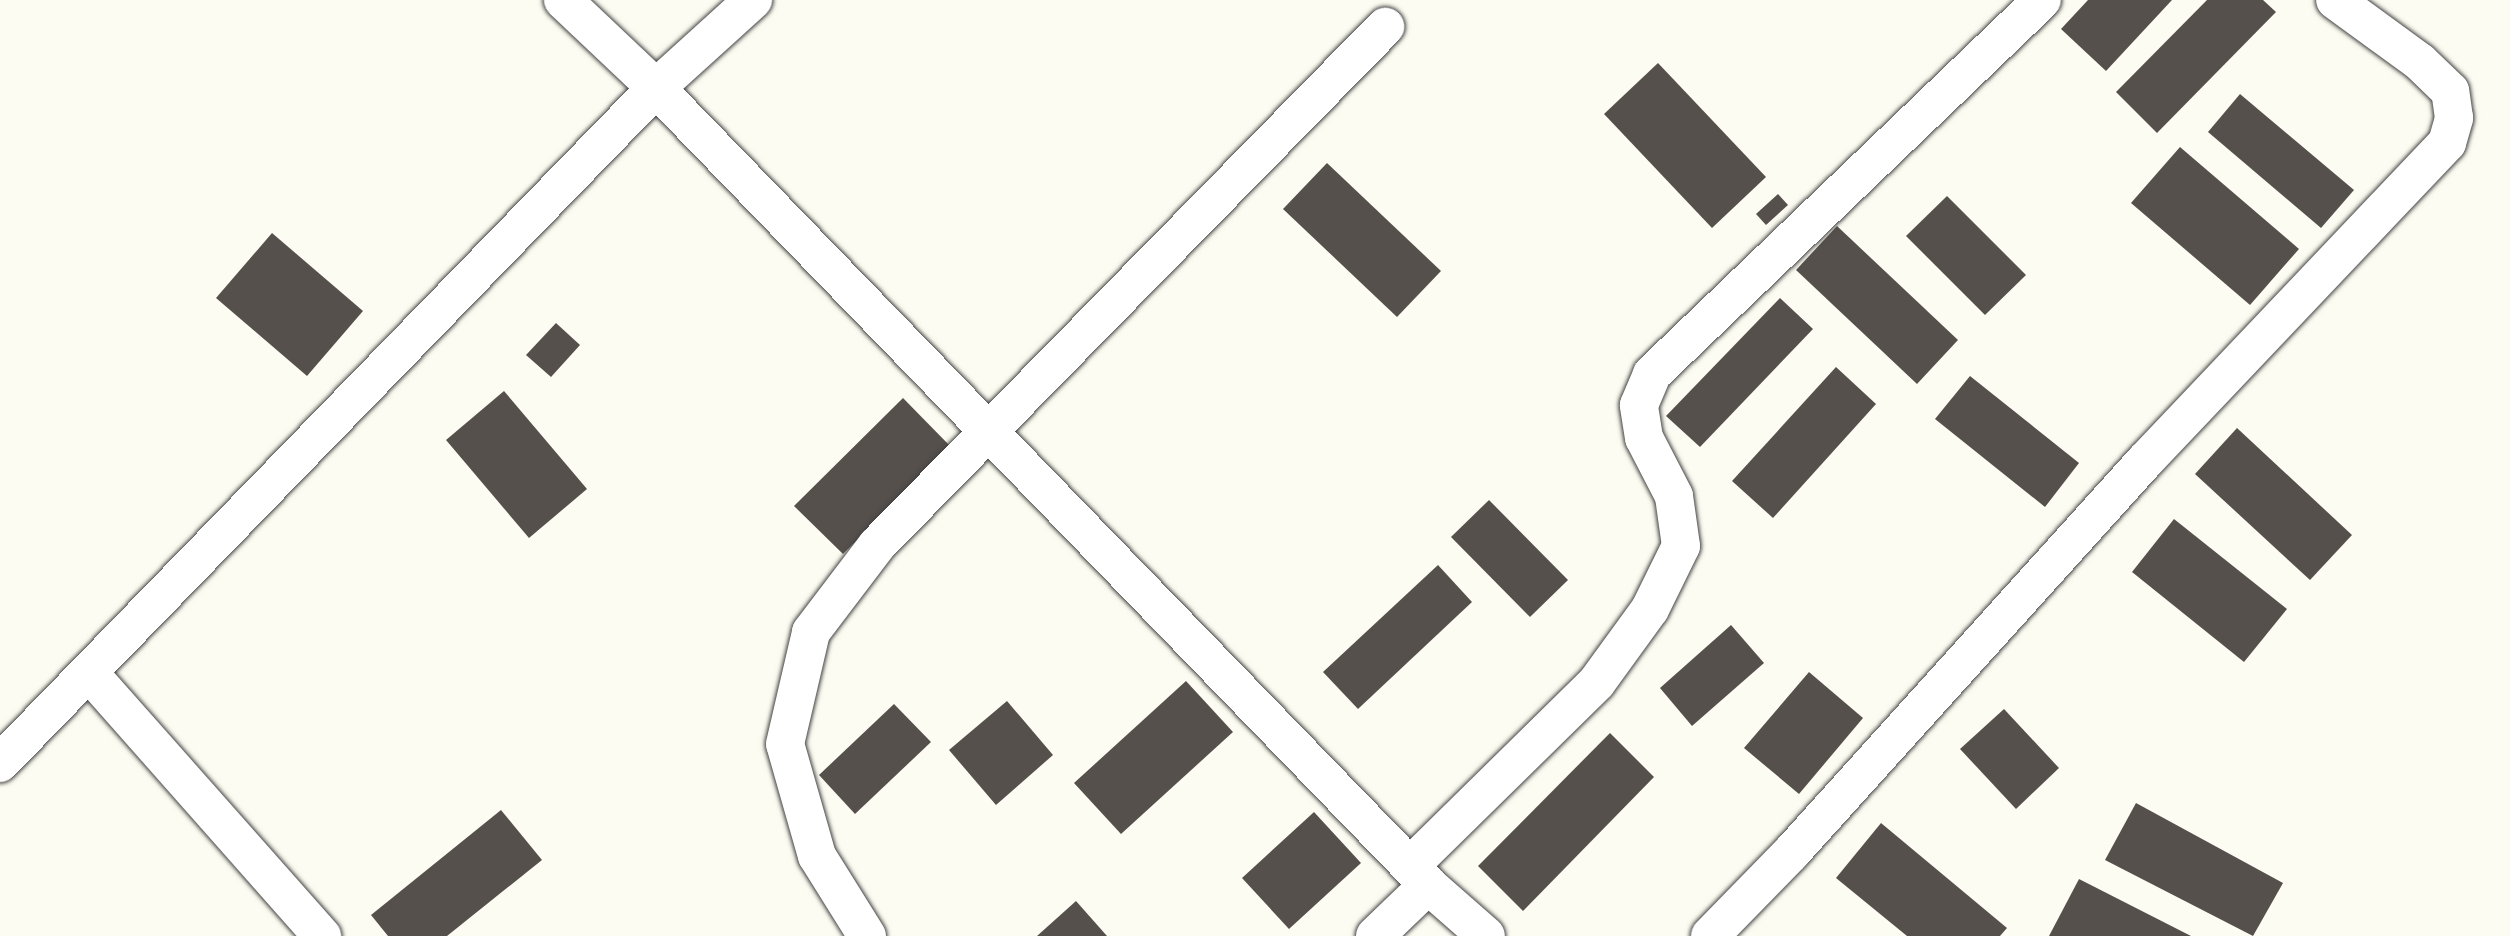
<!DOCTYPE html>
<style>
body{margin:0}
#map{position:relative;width:2510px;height:936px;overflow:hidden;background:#fdfcf2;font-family:Lora,serif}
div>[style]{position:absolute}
.building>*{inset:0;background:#56504c}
.roads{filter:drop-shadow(0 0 2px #424242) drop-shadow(0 0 2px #424242)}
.minor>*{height:38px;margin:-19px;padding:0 19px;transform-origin:19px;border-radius:19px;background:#fff}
span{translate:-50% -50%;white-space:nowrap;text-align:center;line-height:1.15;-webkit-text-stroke:7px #fff;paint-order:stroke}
</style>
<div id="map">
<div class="building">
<div style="clip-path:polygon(2088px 0,2172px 0,2106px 71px,2061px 29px)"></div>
<div style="clip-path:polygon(2207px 0,2263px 0,2276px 12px,2157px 133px,2116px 92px)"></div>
<div style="clip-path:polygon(1658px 63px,1766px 177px,1712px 228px,1604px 114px)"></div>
<div style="clip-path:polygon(2240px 94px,2354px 190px,2321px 228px,2208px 132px)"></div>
<div style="clip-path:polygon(2180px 147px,2299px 249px,2250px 305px,2131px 203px)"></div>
<div style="clip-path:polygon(1327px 163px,1441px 271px,1397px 317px,1283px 209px)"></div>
<div style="clip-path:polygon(1778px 194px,1788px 205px,1766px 225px,1756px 214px)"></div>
<div style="clip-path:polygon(1947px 196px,2026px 275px,1985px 315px,1906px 236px)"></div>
<div style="clip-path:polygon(1837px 226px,1958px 340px,1917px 384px,1796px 270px)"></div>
<div style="clip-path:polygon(272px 233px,363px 311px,307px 376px,216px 298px)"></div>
<div style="clip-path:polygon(1780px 298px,1813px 329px,1700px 447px,1666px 416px)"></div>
<div style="clip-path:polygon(556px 323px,580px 345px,551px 377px,526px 355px)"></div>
<div style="clip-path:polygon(1836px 367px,1876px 404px,1773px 518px,1732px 481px)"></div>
<div style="clip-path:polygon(1970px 376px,2079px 463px,2045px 507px,1935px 419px)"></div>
<div style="clip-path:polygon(504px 391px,587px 489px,529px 538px,446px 440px)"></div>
<div style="clip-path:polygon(903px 398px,951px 447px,843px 554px,794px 506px)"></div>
<div style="clip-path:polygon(2237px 428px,2352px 535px,2310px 580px,2195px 474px)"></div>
<div style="clip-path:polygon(1489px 500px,1568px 580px,1530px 617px,1451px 537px)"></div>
<div style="clip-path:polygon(2174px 519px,2287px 609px,2244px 662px,2132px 572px)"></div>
<div style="clip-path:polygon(1438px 565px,1472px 602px,1358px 709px,1323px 672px)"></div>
<div style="clip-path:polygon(1731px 625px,1764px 663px,1692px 726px,1660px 688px)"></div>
<div style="clip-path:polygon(1809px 672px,1863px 718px,1799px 794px,1744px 748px)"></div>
<div style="clip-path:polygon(1186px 681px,1233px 732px,1121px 834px,1074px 783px)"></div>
<div style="clip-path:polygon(1007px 701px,1053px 755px,996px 805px,949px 750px)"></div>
<div style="clip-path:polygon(894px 704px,931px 742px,855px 814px,819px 775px)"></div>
<div style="clip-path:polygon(2004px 709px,2059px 768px,2016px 809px,1960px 749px)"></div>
<div style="clip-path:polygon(1610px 733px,1654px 777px,1523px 911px,1478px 866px)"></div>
<div style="clip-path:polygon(2136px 803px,2283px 883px,2253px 936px,2105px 860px)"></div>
<div style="clip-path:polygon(501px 810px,542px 860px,447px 936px,388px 936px,371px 915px)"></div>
<div style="clip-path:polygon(1314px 812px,1361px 863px,1289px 929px,1242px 878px)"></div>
<div style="clip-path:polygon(1881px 823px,2007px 928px,2000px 936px,1907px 936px,1836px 878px)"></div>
<div style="clip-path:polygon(2079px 879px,2191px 936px,2049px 936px)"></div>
<div style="clip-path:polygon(1076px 901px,1107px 936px,1037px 936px)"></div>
</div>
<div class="roads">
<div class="minor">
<div style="left:563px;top:0;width:128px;rotate:43.4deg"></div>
<div style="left:656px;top:88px;width:1110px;rotate:45.91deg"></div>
<div style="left:1428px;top:885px;width:77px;rotate:41.3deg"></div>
<div style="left:91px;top:675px;width:349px;rotate:48.5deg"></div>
<div style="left:0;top:763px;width:941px;rotate:-45.82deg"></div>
<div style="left:656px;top:88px;width:131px;rotate:-42.2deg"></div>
<div style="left:1410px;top:866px;width:262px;rotate:-44.5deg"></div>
<div style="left:1597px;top:682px;width:90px;rotate:-54deg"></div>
<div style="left:1650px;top:609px;width:70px;rotate:-63.8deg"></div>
<div style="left:1681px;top:546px;width:50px;rotate:-98deg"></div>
<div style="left:1674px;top:496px;width:65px;rotate:-117.3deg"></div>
<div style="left:1644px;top:438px;width:33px;rotate:-99deg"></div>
<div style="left:1639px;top:405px;width:34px;rotate:-67deg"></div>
<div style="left:1652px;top:374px;width:540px;rotate:-43.8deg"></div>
<div style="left:867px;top:936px;width:94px;rotate:-122deg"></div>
<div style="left:817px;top:856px;width:116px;rotate:-105.9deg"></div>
<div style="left:785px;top:744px;width:115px;rotate:-76.9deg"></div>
<div style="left:811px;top:632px;width:109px;rotate:-52.8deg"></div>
<div style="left:877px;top:545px;width:726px;rotate:-45.56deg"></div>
<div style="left:1375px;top:936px;width:74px;rotate:-43.9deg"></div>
<div style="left:1710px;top:936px;width:116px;rotate:-45.7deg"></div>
<div style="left:1791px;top:853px;width:528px;rotate:-47.92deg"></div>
<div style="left:2145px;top:461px;width:439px;rotate:-46.5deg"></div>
<div style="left:2447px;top:143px;width:26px;rotate:-74deg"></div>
<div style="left:2454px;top:118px;width:27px;rotate:-98deg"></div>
<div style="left:2450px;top:91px;width:42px;rotate:-136deg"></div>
<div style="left:2420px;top:62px;width:105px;rotate:-143.9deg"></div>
</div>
</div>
</div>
